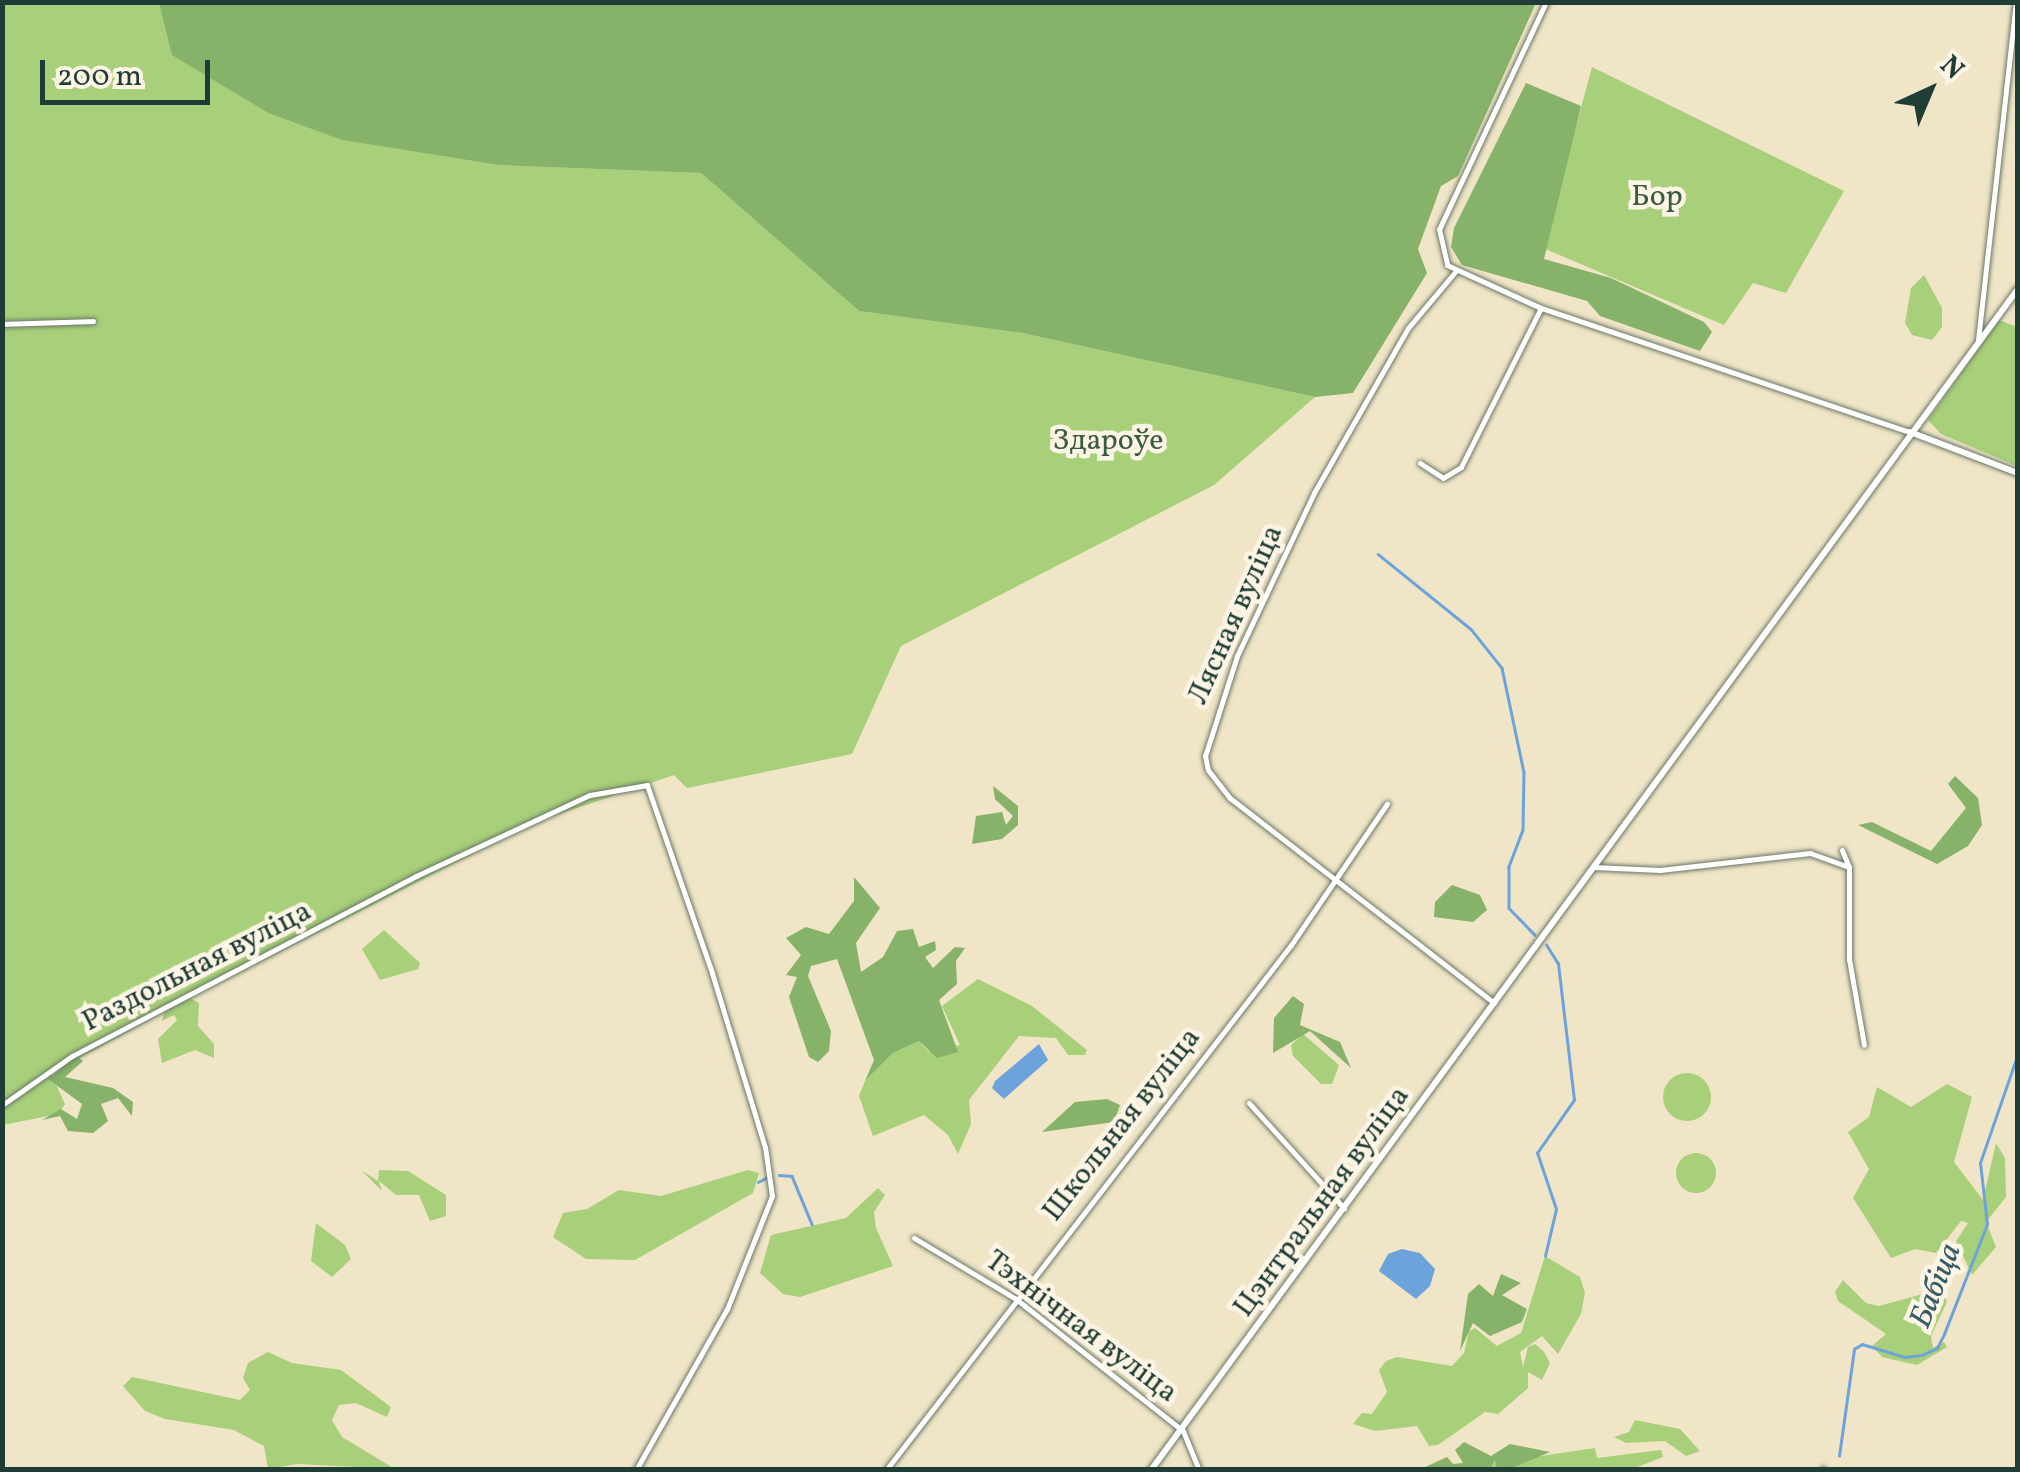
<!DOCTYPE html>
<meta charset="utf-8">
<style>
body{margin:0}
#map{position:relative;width:2020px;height:1472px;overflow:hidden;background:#f1e5c7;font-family:Vollkorn,serif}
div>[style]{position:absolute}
.green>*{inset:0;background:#a8cf79}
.round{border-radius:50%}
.forest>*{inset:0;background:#86b269}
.water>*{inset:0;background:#6da3db}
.stream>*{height:2.5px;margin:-1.25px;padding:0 1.25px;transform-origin:1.25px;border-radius:1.25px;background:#6da3db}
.roads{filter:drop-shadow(0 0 2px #687867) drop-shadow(0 0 2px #687867)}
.minor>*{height:5px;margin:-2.5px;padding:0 2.5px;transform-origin:2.5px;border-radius:2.5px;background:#fff}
.tertiary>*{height:6px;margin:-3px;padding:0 3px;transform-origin:3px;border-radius:3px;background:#fff}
span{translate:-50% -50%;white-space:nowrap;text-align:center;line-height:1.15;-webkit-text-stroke:9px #fcf5e5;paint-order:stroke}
.park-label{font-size:30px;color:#3a5a42}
.street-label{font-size:30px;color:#1f3d34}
.water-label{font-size:32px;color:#365c66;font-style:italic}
.frame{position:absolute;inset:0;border:5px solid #1f3d34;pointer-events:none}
.north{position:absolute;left:1880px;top:40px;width:100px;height:100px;-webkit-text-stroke:8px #fcf5e5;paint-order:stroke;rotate:44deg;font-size:28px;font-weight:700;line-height:40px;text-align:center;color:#1f3d34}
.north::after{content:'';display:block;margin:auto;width:35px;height:45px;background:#1f3d34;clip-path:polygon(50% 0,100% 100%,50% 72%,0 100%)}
.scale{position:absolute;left:40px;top:60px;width:170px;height:45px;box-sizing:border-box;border:5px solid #1f3d34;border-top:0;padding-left:12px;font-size:30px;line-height:35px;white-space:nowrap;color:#1f3d34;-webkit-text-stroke:8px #fcf5e5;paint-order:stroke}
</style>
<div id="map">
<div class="green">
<div style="clip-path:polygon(3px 3px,159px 3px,173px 55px,268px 113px,343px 140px,498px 165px,701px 173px,859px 311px,1022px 333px,1315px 397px,1214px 485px,901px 646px,852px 754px,687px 788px,674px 775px,533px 823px,190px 998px,199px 1003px,198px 1026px,214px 1044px,214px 1058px,195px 1050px,162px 1063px,158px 1039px,177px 1020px,174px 1015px,162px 1021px,164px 1012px,51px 1074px,65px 1104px,58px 1114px,3px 1125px)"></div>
<div style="clip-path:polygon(1592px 67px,1844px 191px,1786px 293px,1753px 283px,1724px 325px,1543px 248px)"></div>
<div style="clip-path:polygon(1924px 275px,1942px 308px,1942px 327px,1932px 340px,1912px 335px,1905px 323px,1911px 288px)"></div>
<div style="clip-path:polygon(1999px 320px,2017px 327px,2017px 466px,1941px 434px,1928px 420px)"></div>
<div style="clip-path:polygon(384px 930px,420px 963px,418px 969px,380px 980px,362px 949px)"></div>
<div style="clip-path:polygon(978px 979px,1032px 1006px,1087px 1050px,1085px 1055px,1068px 1055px,1056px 1038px,1019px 1036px,969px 1100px,971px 1124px,958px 1154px,948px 1135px,924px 1115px,873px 1136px,859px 1096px,865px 1081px,893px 1053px,919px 1041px,928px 1051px,960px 1045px,942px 1006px)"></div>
<div style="clip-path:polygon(1303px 1034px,1339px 1065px,1332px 1084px,1321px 1084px,1293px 1056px,1291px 1045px)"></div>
<div class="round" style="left:1663px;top:1073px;width:48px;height:48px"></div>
<div style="clip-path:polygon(1947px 1084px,1972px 1097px,1954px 1162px,1983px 1200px,1996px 1143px,2005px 1158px,2006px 1197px,1986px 1222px,1996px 1247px,1972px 1275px,1956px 1241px,1968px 1223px,1961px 1221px,1936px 1253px,1915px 1249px,1891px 1258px,1853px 1198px,1869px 1169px,1848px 1132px,1869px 1117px,1877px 1087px,1911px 1107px)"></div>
<div class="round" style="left:1676px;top:1153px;width:40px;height:40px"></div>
<div style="clip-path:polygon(361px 1170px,378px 1181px,379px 1170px,408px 1171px,446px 1195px,446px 1216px,430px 1221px,419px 1195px,396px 1195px,379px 1181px,382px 1191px)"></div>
<div style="clip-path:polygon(748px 1170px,759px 1173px,753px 1193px,635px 1260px,586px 1259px,553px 1237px,563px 1213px,587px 1209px,619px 1190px,661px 1196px)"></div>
<div style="clip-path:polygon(878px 1188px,885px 1195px,874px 1212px,876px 1228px,893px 1266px,800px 1297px,783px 1294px,760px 1273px,771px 1235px,846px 1218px)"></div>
<div style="clip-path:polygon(316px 1223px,345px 1245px,351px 1259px,332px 1277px,311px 1261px)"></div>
<div style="clip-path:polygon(1545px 1256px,1580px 1277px,1585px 1293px,1581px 1314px,1558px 1354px,1542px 1336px,1520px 1352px,1523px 1367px,1528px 1347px,1535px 1344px,1544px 1352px,1550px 1363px,1542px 1380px,1528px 1372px,1528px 1388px,1498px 1414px,1485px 1412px,1438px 1445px,1429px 1446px,1417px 1426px,1375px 1431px,1353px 1424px,1362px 1413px,1372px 1414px,1387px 1392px,1379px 1370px,1386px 1361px,1397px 1357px,1452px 1366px,1464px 1353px,1469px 1331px,1475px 1328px,1497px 1346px,1521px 1333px)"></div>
<div style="clip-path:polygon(1843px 1280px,1866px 1303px,1879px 1306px,1941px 1289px,1947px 1302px,1931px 1336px,1933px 1348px,1944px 1342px,1947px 1347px,1917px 1365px,1882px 1357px,1872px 1346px,1886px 1334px,1838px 1301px,1835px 1292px)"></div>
<div style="clip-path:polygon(268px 1352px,292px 1363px,341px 1370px,391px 1407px,387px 1417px,356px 1403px,339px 1405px,332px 1420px,342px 1437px,395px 1469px,297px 1464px,268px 1469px,264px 1446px,234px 1430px,165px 1419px,145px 1411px,123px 1386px,132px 1377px,240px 1400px,250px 1390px,243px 1378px,248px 1363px)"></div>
<div style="clip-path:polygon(1635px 1420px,1680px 1429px,1700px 1451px,1686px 1456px,1665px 1441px,1626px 1443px,1614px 1437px,1629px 1432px)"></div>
<div style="clip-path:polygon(1595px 1448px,1597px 1458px,1661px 1450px,1663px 1457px,1632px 1469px,1447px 1470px)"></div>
</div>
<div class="forest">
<div style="clip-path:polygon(159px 3px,1536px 3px,1458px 176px,1441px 186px,1418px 249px,1427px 273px,1353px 393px,1315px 397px,1022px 333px,859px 311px,701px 173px,498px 165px,342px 140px,268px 113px,172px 55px)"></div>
<div style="clip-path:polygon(1526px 83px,1581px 106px,1544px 259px,1611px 278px,1704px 322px,1712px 332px,1700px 351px,1600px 316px,1587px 301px,1462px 265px,1451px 247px,1454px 228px)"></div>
<div style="clip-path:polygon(1955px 776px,1978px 798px,1982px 825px,1968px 846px,1937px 864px,1858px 825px,1872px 822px,1931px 851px,1966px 808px,1948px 784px)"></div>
<div style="clip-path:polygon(993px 786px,1018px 806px,1018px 825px,1002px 839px,972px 844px,976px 816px,1002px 812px,1006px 825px,1013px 816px,995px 799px)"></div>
<div style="clip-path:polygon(854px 877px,880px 908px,856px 943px,861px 972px,883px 957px,897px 931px,913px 929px,919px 947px,935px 941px,936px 950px,925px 957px,933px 968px,955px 947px,965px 948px,956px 961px,957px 984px,939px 1000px,958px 1052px,937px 1058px,919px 1041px,893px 1053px,865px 1081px,874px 1060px,837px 959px,811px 966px,808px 976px,831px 1031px,829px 1051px,818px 1062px,809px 1057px,789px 997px,797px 977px,786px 975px,801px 955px,786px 938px,806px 927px,829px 934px,854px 901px)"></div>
<div style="clip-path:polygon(1452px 885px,1480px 895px,1487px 910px,1473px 922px,1434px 917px,1435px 902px)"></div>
<div style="clip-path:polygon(1293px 996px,1304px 1004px,1300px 1025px,1340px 1042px,1351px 1068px,1310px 1031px,1273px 1053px,1274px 1018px)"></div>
<div style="clip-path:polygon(77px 1056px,83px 1061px,65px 1077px,113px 1088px,133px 1102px,132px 1116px,118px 1098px,101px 1104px,108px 1121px,93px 1133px,68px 1131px,60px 1116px,42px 1120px,61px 1109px,77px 1119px,82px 1104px,48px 1079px)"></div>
<div style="clip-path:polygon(1107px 1099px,1120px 1105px,1114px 1122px,1042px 1132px,1075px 1102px)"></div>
<div style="clip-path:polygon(1501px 1274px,1521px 1283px,1502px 1295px,1527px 1309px,1522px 1322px,1490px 1336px,1473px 1323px,1460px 1351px,1468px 1294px,1479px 1284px,1493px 1296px)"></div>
<div style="clip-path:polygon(1464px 1442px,1491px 1456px,1510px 1444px,1550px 1452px,1510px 1469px,1497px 1469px,1495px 1461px,1489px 1469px,1421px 1469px,1447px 1457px,1453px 1464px,1463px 1463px,1455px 1450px)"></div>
</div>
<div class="water">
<div style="clip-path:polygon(1039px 1044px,1048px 1060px,1004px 1099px,992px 1088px,995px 1081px)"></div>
<div style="clip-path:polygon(1402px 1249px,1420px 1253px,1435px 1269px,1430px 1286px,1416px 1299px,1379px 1271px,1388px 1254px)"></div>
</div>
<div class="stream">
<div style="left:1378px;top:554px;width:119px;rotate:38.9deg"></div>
<div style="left:1471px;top:629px;width:50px;rotate:51.5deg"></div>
<div style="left:1502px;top:668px;width:106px;rotate:78.1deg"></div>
<div style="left:1524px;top:772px;width:58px;rotate:91deg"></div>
<div style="left:1523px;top:830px;width:40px;rotate:111deg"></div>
<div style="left:1509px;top:867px;width:41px;rotate:90deg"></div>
<div style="left:1509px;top:908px;width:37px;rotate:46deg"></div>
<div style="left:779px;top:1175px;width:13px;rotate:4deg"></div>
<div style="left:792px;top:1176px;width:52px;rotate:67.4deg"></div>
<div style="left:758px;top:1182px;width:9px;rotate:-27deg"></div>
<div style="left:1545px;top:1256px;width:48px;rotate:-76.8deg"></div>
<div style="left:1556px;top:1209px;width:59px;rotate:-108.7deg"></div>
<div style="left:1537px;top:1153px;width:65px;rotate:-55.1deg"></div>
<div style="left:1574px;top:1100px;width:137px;rotate:-96.7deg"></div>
<div style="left:1558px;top:964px;width:22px;rotate:-122deg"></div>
<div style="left:1839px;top:1456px;width:108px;rotate:-82deg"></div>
<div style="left:1854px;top:1349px;width:9px;rotate:-32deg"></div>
<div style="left:1862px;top:1344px;width:45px;rotate:16.8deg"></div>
<div style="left:1905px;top:1357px;width:17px;rotate:-7deg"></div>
<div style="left:1922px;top:1355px;width:17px;rotate:-25deg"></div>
<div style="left:1937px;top:1348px;width:16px;rotate:-63deg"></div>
<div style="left:1944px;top:1334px;width:118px;rotate:-68.6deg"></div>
<div style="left:1987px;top:1224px;width:61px;rotate:-96.5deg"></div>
<div style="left:1980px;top:1163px;width:116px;rotate:-70.9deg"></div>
</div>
<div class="roads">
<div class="minor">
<div style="left:1546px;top:2px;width:251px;rotate:115.2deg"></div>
<div style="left:1439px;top:229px;width:37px;rotate:77deg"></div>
<div style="left:1447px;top:265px;width:103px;rotate:24.6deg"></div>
<div style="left:1541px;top:308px;width:389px;rotate:18.6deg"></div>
<div style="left:1455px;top:272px;width:73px;rotate:130deg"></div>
<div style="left:1408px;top:328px;width:190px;rotate:119.7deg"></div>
<div style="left:1314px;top:493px;width:180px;rotate:115.3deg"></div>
<div style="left:1237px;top:656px;width:105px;rotate:107.7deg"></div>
<div style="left:1205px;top:756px;width:14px;rotate:78deg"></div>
<div style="left:1208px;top:770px;width:36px;rotate:52deg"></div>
<div style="left:1230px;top:798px;width:334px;rotate:37.8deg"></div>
<div style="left:2px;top:324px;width:91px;rotate:-1.9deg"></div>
<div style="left:1978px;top:340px;width:340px;rotate:-83.6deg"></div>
<div style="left:1420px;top:463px;width:27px;rotate:33deg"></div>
<div style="left:1443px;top:478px;width:21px;rotate:-31deg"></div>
<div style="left:1461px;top:467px;width:178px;rotate:-63.3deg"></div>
<div style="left:1842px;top:850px;width:18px;rotate:68deg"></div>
<div style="left:1849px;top:867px;width:92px;rotate:90deg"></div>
<div style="left:1849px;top:959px;width:87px;rotate:80.1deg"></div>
<div style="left:1593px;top:867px;width:67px;rotate:2.6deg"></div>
<div style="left:1660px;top:870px;width:151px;rotate:-6.5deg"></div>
<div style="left:1810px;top:853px;width:41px;rotate:19.7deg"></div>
<div style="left:1249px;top:1103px;width:142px;rotate:47.9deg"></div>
<div style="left:2px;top:1105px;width:85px;rotate:-35deg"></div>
<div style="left:72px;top:1056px;width:388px;rotate:-27.6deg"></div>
<div style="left:416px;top:876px;width:192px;rotate:-25deg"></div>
<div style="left:590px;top:795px;width:58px;rotate:-10deg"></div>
<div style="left:647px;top:785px;width:199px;rotate:70.9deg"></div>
<div style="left:712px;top:973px;width:182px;rotate:73.1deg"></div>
<div style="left:765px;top:1147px;width:49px;rotate:81.9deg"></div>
<div style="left:772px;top:1196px;width:122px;rotate:111.7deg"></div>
<div style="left:727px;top:1309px;width:185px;rotate:119.5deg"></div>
<div style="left:914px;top:1238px;width:119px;rotate:30.9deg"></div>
<div style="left:1016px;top:1299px;width:213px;rotate:38.3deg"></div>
<div style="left:1183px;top:1431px;width:42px;rotate:67.7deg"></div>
<div style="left:886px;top:1470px;width:663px;rotate:-52.35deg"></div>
<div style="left:1291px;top:945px;width:171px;rotate:-55.8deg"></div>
<div style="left:1823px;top:1470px;width:1px;rotate:-90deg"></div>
</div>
<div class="tertiary">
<div style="left:1910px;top:432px;width:116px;rotate:20.8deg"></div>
<div style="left:1151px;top:1470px;width:1465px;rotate:-53.72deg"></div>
</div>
</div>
<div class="park-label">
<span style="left:1657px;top:197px">Бор</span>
<span style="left:1108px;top:441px">Здароўе</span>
</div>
<div class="street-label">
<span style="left:1236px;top:615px;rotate:-66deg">Лясная вуліца</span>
<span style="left:197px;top:967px;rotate:-27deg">Раздольная вуліца</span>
<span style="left:1122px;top:1125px;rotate:-52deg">Школьная вуліца</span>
<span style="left:1322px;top:1202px;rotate:-54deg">Цэнтральная вуліца</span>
<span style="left:1081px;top:1327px;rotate:37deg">Тэхнічная вуліца</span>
</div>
<div class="water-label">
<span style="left:1937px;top:1286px;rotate:-68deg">Бабіца</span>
</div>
<div class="frame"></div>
<div class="north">N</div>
<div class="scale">200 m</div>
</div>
